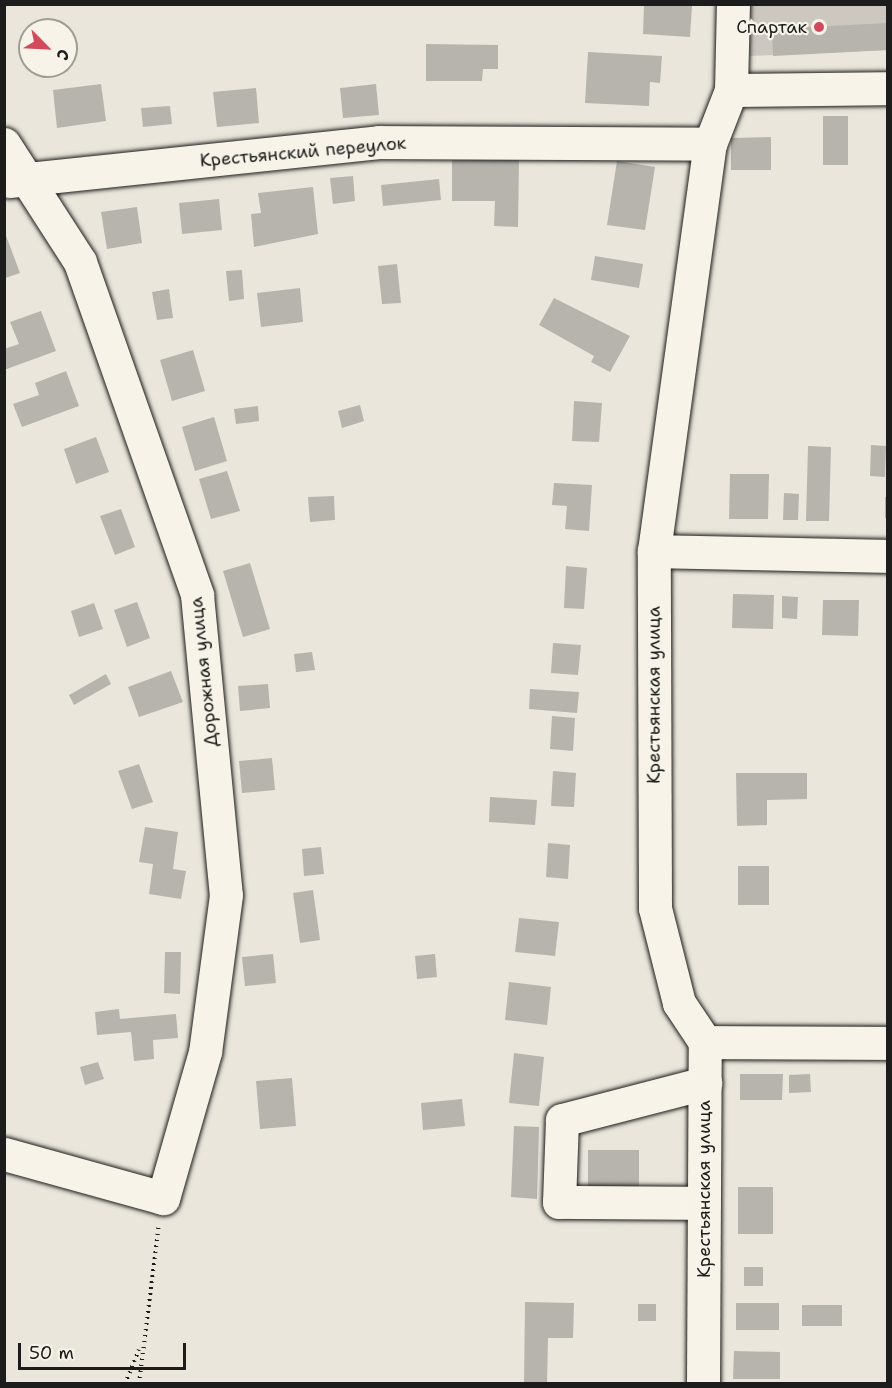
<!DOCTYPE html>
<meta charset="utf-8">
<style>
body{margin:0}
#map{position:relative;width:892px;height:1388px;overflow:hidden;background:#eae6dc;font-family:"Shantell Sans",sans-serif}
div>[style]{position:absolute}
.green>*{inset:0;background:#ccc8c0}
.building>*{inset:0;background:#b6b4ac}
.path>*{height:4px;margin-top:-2px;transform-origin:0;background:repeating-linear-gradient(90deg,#1c1c1c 0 1.5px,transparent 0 6px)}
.roads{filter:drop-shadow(0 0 2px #1c1c1c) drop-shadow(0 0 2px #1c1c1c)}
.minor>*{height:33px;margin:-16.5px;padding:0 16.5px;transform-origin:16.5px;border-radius:16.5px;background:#f7f3e8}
.dots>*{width:16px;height:16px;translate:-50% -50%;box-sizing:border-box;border:3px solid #f7f3e8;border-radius:50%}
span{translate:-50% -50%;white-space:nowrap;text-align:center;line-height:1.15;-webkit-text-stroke:4.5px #f7f3e8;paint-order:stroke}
.poi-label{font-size:18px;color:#1c1c1c}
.right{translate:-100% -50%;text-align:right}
.street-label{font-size:18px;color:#1c1c1c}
.frame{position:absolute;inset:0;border:6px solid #1c1c1c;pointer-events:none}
.north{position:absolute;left:18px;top:18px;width:60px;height:60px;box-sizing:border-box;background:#f7f3e8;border:2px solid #9f9d96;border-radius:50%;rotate:114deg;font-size:16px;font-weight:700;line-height:24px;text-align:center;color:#1c1c1c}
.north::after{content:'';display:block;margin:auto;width:21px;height:27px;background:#d1495b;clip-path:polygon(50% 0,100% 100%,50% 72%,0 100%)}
.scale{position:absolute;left:18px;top:1343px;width:168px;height:27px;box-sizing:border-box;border:3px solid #1c1c1c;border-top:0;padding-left:8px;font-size:18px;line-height:21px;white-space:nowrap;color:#1c1c1c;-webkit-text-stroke:4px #f7f3e8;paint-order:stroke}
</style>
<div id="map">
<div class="green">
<div style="clip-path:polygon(750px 5px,887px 5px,887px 50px,750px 56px)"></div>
</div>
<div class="building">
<div style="clip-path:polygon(644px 4px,692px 6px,690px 37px,643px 34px)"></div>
<div style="clip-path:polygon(888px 23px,888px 50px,773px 56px,772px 29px)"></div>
<div style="clip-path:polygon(426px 44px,498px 45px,498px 69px,483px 69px,482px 81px,426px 81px)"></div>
<div style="clip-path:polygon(588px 52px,662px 56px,660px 83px,650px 82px,649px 106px,585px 103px)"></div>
<div style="clip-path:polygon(101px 84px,106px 121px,57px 128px,53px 90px)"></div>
<div style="clip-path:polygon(376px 84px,379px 115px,343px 118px,340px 88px)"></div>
<div style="clip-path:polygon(256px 88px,259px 123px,217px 127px,213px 92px)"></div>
<div style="clip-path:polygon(170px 106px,172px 124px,143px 127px,141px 108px)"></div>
<div style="clip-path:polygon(823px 116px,848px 116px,848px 165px,823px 165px)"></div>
<div style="clip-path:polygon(771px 137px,771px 170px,731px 170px,731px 138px)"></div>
<div style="clip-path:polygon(452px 160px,519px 160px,518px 227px,494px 226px,495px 201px,452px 201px)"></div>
<div style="clip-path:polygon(617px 161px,655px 167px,645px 230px,607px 225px)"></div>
<div style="clip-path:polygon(353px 176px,355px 201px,333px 204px,330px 178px)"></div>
<div style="clip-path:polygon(439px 179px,441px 200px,383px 206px,381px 185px)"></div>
<div style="clip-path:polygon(313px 187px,318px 234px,254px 247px,251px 214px,261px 213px,258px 193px)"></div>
<div style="clip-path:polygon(219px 199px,222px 230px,182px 234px,179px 203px)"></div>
<div style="clip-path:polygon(137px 207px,142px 243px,107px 249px,101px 212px)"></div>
<div style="clip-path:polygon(5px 233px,20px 273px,5px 278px)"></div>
<div style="clip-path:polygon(595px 256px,643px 264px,639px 288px,591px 280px)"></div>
<div style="clip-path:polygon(397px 264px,401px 303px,382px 304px,378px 266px)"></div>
<div style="clip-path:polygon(242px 270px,244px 299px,229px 301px,226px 271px)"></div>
<div style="clip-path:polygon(300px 288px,303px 322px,261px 327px,257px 293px)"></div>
<div style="clip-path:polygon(169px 289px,173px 318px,157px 320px,152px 292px)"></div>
<div style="clip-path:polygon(554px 298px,630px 336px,610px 372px,591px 362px,594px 356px,539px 325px)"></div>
<div style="clip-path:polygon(41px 311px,56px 351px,4px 370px,4px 349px,19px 344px,10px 322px)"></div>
<div style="clip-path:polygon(193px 350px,205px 391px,172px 401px,160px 360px)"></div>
<div style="clip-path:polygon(66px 371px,79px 406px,22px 427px,13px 404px,39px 395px,35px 383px)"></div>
<div style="clip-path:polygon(574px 401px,602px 403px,599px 442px,572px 441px)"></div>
<div style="clip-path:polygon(360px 405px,364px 421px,342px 428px,338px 411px)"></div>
<div style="clip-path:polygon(258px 406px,259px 421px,236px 424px,234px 409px)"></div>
<div style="clip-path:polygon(214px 417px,227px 461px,195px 471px,182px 427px)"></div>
<div style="clip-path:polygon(96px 437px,109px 472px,76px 484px,64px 449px)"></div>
<div style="clip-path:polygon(871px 445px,886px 446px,885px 477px,870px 476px)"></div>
<div style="clip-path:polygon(808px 446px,831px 447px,829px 521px,806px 521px)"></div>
<div style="clip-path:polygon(227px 471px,240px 511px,211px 519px,199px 479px)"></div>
<div style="clip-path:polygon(730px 474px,769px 474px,768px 519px,729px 519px)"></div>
<div style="clip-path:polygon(554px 483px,592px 485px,589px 531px,565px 529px,567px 506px,552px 505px)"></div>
<div style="clip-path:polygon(784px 493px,799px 494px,798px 520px,783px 520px)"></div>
<div style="clip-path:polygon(334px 496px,335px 520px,310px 522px,308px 497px)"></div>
<div style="clip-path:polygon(885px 497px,888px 497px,888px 518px,885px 518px)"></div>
<div style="clip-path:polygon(121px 509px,135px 547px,115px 555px,100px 516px)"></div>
<div style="clip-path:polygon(250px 563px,270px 629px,243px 637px,223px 571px)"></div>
<div style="clip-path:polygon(566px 566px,587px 568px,584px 609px,564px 608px)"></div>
<div style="clip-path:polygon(733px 594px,774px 595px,773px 629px,732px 628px)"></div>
<div style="clip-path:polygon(782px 596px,798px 597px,797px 619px,782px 618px)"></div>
<div style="clip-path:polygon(823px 600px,859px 600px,858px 636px,822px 635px)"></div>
<div style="clip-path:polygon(137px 602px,150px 638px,127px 647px,114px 610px)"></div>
<div style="clip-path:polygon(94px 603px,103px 629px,79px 637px,71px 611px)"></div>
<div style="clip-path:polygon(553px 643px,581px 645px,578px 675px,551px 673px)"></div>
<div style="clip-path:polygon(312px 652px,315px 670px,296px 672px,294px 654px)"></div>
<div style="clip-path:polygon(171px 671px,183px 702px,139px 717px,128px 687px)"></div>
<div style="clip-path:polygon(106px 674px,111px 684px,74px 705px,69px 695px)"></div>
<div style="clip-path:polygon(268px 684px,270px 708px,240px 711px,238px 686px)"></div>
<div style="clip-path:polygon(530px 689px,579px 692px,577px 713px,529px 709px)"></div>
<div style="clip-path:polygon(552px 716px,575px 718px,573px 751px,550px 749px)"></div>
<div style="clip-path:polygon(272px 758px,275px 790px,242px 793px,239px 761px)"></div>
<div style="clip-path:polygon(139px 764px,153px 802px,132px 809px,118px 771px)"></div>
<div style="clip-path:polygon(553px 771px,576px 773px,574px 807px,551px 806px)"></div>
<div style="clip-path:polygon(736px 773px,807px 773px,807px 799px,767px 800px,767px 825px,737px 826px)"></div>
<div style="clip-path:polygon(490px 797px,537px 800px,535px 825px,489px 822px)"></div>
<div style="clip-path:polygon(145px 827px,178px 832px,173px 869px,186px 871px,181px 899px,149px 894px,153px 864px,139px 862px)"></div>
<div style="clip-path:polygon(548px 843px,570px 845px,568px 879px,546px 877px)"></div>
<div style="clip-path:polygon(321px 847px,324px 874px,304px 876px,302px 849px)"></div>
<div style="clip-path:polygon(738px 866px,769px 866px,769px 905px,738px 905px)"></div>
<div style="clip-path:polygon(313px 890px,320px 940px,300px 943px,293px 893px)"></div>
<div style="clip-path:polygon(519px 918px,559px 922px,555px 956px,515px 952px)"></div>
<div style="clip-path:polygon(165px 952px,181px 952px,180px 994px,164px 993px)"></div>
<div style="clip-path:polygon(273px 954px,276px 983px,245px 986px,242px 957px)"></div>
<div style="clip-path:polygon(435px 954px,437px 977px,417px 979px,415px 956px)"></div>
<div style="clip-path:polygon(509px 982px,551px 987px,547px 1025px,505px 1020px)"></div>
<div style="clip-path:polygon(119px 1009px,120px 1019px,176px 1014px,178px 1038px,153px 1040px,154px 1059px,134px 1061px,131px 1032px,97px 1035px,95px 1012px)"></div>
<div style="clip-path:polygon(514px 1053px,544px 1057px,539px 1106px,509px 1103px)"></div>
<div style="clip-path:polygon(98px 1062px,104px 1079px,85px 1085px,80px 1067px)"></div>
<div style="clip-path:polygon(740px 1074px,783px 1074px,782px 1100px,740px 1100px)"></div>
<div style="clip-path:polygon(810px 1074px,811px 1092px,789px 1093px,789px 1075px)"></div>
<div style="clip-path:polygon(292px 1078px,296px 1126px,260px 1129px,256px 1081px)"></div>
<div style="clip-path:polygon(462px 1099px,465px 1126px,423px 1130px,421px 1103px)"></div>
<div style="clip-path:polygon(514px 1126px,539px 1127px,537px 1199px,511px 1197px)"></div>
<div style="clip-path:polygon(588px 1150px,639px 1150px,639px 1188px,588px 1188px)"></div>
<div style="clip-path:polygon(738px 1187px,773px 1187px,773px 1234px,738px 1234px)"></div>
<div style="clip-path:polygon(744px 1267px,763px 1267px,763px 1286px,744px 1286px)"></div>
<div style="clip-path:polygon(525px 1302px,574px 1303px,573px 1338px,548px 1338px,547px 1384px,524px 1384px)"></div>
<div style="clip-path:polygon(736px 1303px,779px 1303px,779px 1330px,736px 1330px)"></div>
<div style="clip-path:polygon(638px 1304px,656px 1304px,656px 1321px,638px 1321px)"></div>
<div style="clip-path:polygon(802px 1305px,842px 1305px,842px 1326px,802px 1326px)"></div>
<div style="clip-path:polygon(734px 1351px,780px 1352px,780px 1379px,733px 1379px)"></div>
</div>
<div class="path">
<div style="left:125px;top:1384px;width:37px;rotate:-68deg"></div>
<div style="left:139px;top:1384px;width:161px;rotate:-82.9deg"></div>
</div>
<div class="roads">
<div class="minor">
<div style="left:731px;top:90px;width:157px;rotate:-0.7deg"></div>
<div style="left:4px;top:144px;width:140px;rotate:57.2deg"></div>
<div style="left:80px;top:262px;width:353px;rotate:70.6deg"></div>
<div style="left:197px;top:595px;width:301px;rotate:84.5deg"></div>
<div style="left:226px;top:895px;width:158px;rotate:97.6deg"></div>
<div style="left:205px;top:1052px;width:152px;rotate:106deg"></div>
<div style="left:163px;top:1198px;width:165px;rotate:-164.5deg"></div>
<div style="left:9px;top:181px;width:372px;rotate:-6deg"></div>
<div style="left:379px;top:142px;width:331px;rotate:0.3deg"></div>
<div style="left:654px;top:551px;width:234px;rotate:1.2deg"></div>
<div style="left:705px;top:1042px;width:183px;rotate:0.3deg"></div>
<div style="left:704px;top:1203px;width:145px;rotate:-179.6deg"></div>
<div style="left:559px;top:1202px;width:82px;rotate:-87.9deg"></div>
<div style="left:562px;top:1120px;width:148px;rotate:-14.5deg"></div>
<div style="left:703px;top:1384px;width:342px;rotate:-89.7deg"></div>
<div style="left:705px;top:1042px;width:47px;rotate:-123.7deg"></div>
<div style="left:679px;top:1003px;width:98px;rotate:-104.2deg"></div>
<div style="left:655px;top:908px;width:357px;rotate:-90.2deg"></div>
<div style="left:654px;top:551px;width:411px;rotate:-82.2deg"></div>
<div style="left:710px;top:144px;width:58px;rotate:-68.7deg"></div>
<div style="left:731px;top:90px;width:86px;rotate:-88.7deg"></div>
</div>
</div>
<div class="dots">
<div style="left:819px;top:27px;background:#d1495b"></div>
</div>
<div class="poi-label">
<span class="right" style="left:807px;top:27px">Спартак</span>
</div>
<div class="street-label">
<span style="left:303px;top:152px;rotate:-5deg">Крестьянский переулок</span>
<span style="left:204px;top:672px;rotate:-96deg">Дорожная улица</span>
<span style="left:654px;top:695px;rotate:-90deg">Крестьянская улица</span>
<span style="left:704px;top:1189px;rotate:-90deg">Крестьянская улица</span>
</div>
<div class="frame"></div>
<div class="north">С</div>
<div class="scale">50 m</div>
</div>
